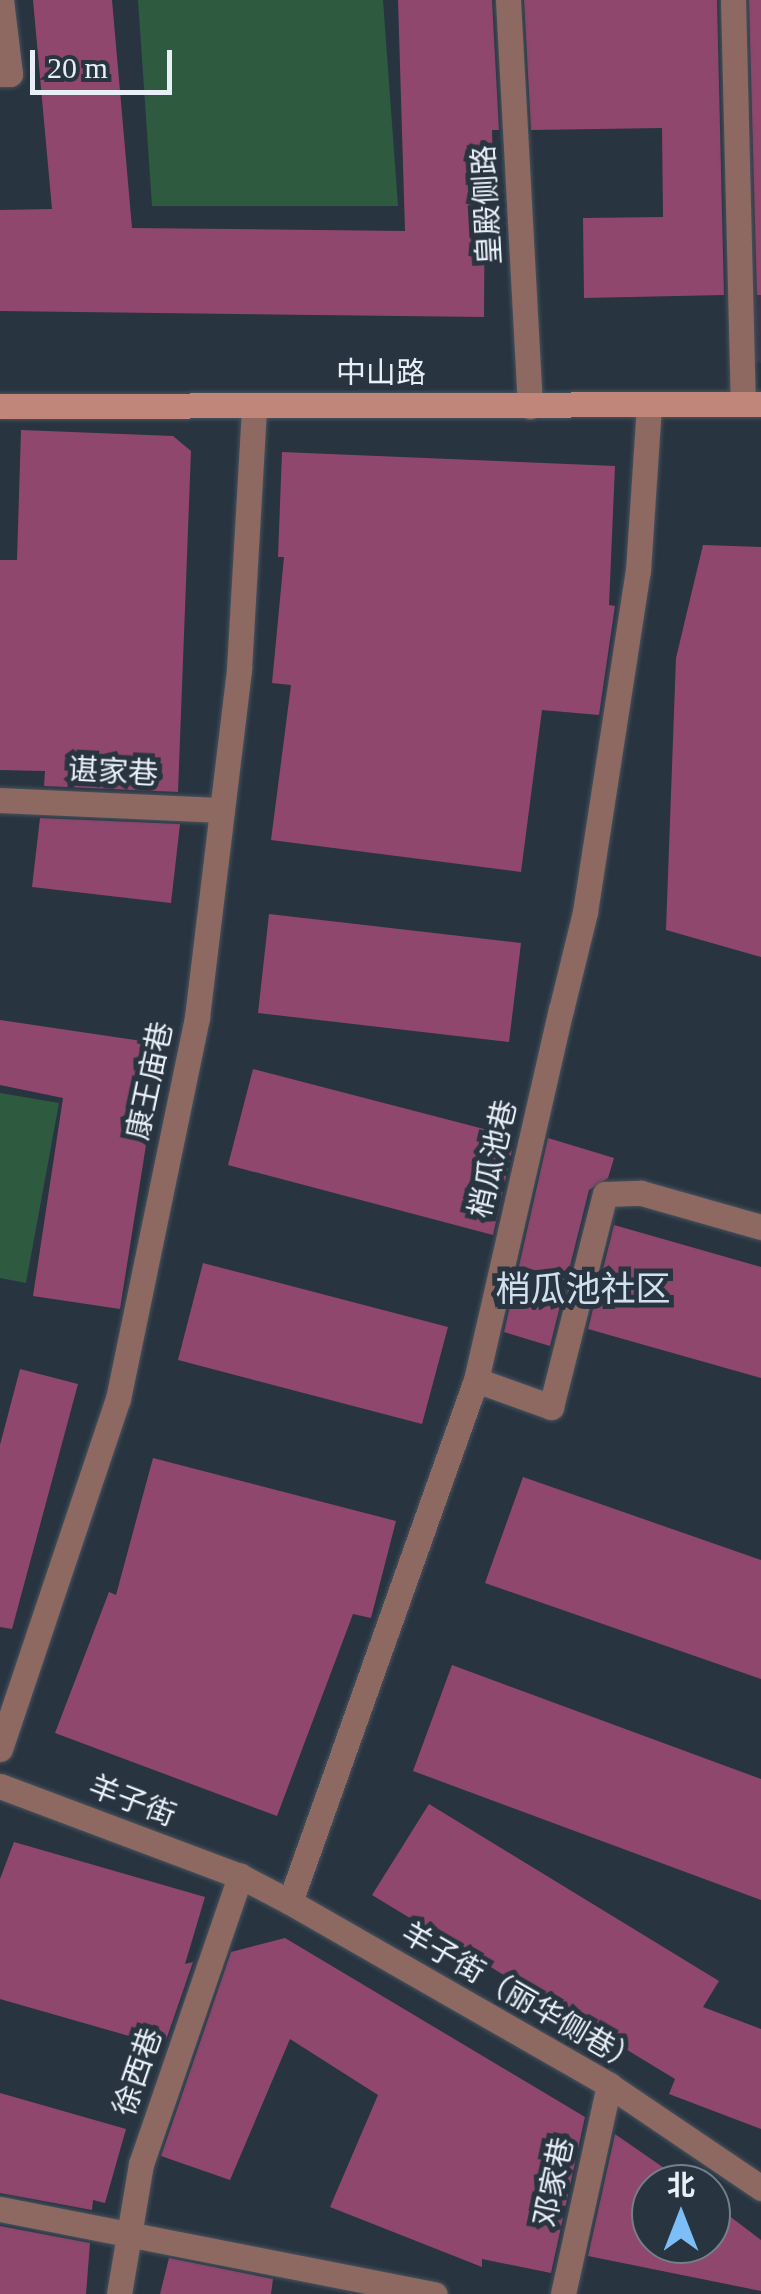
<!DOCTYPE html>
<meta charset="utf-8">
<style>
body{margin:0}
#map{position:relative;width:761px;height:2294px;overflow:hidden;background:#283440;font-family:"Times New Roman","Noto Sans SC",serif}
div>[style]{position:absolute}
.commercial>*{inset:0;background:#3c3749}
.green>*{inset:0;background:#2e5a40}
.building>*{inset:0;background:#90476e}
.roads{filter:drop-shadow(0 0 2px #47525d) drop-shadow(0 0 2px #47525d)}
.service>*{height:25px;margin:-12.5px;padding:0 12.5px;transform-origin:12.5px;border-radius:12.5px;background:#8d6961}
.minor>*{height:25px;margin:-12.5px;padding:0 12.5px;transform-origin:12.5px;border-radius:12.5px;background:#8d6961}
.secondary>*{height:25px;margin:-12.5px;padding:0 12.5px;transform-origin:12.5px;border-radius:12.5px;background:#c0867a}
span{translate:-50% -50%;white-space:nowrap;text-align:center;line-height:1.15;-webkit-text-stroke:10px #283440;paint-order:stroke}
.street-label{font-size:30px;color:#e8eff7}
.quarter-label{font-size:35px;color:#d1e0ef}
.north{position:absolute;left:631px;top:2164px;width:100px;height:100px;box-sizing:border-box;background:#283440;border:2px solid #757f89;border-radius:50%;rotate:0deg;font-size:28px;font-weight:700;line-height:40px;text-align:center;color:#e8eff7}
.north::after{content:'';display:block;margin:auto;width:35px;height:45px;background:#7dbef9;clip-path:polygon(50% 0,100% 100%,50% 72%,0 100%)}
.scale{position:absolute;left:30px;top:50px;width:142px;height:45px;box-sizing:border-box;border:5px solid #e8eff7;border-top:0;padding-left:12px;font-size:30px;line-height:35px;white-space:nowrap;color:#e8eff7;-webkit-text-stroke:8px #283440;paint-order:stroke}
</style>
<div id="map">
<div class="commercial">
<div style="clip-path:polygon(743px 0,761px 0,761px 363px,752px 363px)"></div>
</div>
<div class="green">
<div style="clip-path:polygon(138px 0,383px 0,398px 206px,152px 206px)"></div>
<div style="clip-path:polygon(0 1093px,59px 1103px,26px 1283px,0 1278px)"></div>
</div>
<div class="building">
<div style="clip-path:polygon(33px 0,112px 0,132px 228px,405px 231px,398px 0,492px 0,499px 130px,492px 130px,493px 166px,485px 166px,484px 317px,0 311px,0 210px,52px 209px)"></div>
<div style="clip-path:polygon(524px 0,717px 0,724px 295px,584px 298px,583px 218px,663px 217px,662px 128px,531px 130px)"></div>
<div style="clip-path:polygon(749px 0,761px 0,761px 295px,757px 295px)"></div>
<div style="clip-path:polygon(21px 430px,173px 436px,191px 451px,178px 792px,44px 786px,45px 771px,0 770px,0 560px,17px 560px)"></div>
<div style="clip-path:polygon(282px 452px,615px 466px,609px 605px,615px 606px,599px 715px,542px 710px,521px 872px,271px 840px,291px 685px,272px 683px,284px 557px,278px 557px)"></div>
<div style="clip-path:polygon(703px 545px,761px 547px,761px 957px,666px 930px,676px 658px)"></div>
<div style="clip-path:polygon(40px 818px,180px 824px,171px 903px,32px 887px)"></div>
<div style="clip-path:polygon(269px 914px,521px 943px,509px 1042px,258px 1013px)"></div>
<div style="clip-path:polygon(0 1020px,162px 1044px,120px 1309px,33px 1296px,63px 1098px,0 1085px)"></div>
<div style="clip-path:polygon(253px 1069px,515px 1137px,493px 1235px,228px 1165px)"></div>
<div style="clip-path:polygon(548px 1138px,614px 1158px,608px 1178px,589px 1190px,550px 1346px,504px 1332px)"></div>
<div style="clip-path:polygon(614px 1225px,761px 1267px,761px 1378px,588px 1329px)"></div>
<div style="clip-path:polygon(203px 1263px,448px 1327px,422px 1424px,178px 1360px)"></div>
<div style="clip-path:polygon(20px 1369px,78px 1384px,12px 1629px,0 1627px,0 1445px)"></div>
<div style="clip-path:polygon(153px 1458px,396px 1521px,371px 1618px,353px 1614px,277px 1816px,55px 1733px,109px 1592px,116px 1595px)"></div>
<div style="clip-path:polygon(523px 1477px,761px 1560px,761px 1679px,485px 1583px)"></div>
<div style="clip-path:polygon(452px 1665px,761px 1779px,761px 1900px,413px 1771px)"></div>
<div style="clip-path:polygon(429px 1804px,719px 1981px,703px 2007px,761px 2029px,761px 2129px,669px 2094px,675px 2079px,372px 1895px)"></div>
<div style="clip-path:polygon(14px 1842px,205px 1897px,185px 1964px,193px 1962px,164px 2046px,0 1999px,0 1879px)"></div>
<div style="clip-path:polygon(285px 1938px,585px 2117px,551px 2273px,482px 2259px,482px 2267px,330px 2207px,378px 2095px,290px 2039px,230px 2180px,161px 2156px,231px 1952px)"></div>
<div style="clip-path:polygon(0 2093px,126px 2129px,105px 2203px,93px 2200px,92px 2210px,0 2193px)"></div>
<div style="clip-path:polygon(615px 2134px,687px 2184px,651px 2184px,651px 2244px,711px 2244px,711px 2202px,761px 2240px,761px 2291px,588px 2256px)"></div>
<div style="clip-path:polygon(0 2226px,90px 2243px,86px 2294px,0 2294px)"></div>
<div style="clip-path:polygon(169px 2258px,273px 2279px,271px 2294px,160px 2294px)"></div>
</div>
<div class="roads">
<div class="service">
<div style="left:733px;top:0;width:404px;rotate:88.6deg"></div>
<div style="left:0;top:800px;width:222px;rotate:2.6deg"></div>
<div style="left:476px;top:1380px;width:80px;rotate:19.8deg"></div>
<div style="left:551px;top:1407px;width:220px;rotate:-75.8deg"></div>
<div style="left:605px;top:1194px;width:36px;rotate:-2deg"></div>
<div style="left:641px;top:1193px;width:125px;rotate:15.8deg"></div>
<div style="left:0;top:1749px;width:369px;rotate:-71.4deg"></div>
<div style="left:118px;top:1399px;width:390px;rotate:-78.3deg"></div>
<div style="left:197px;top:1017px;width:351px;rotate:-83.1deg"></div>
<div style="left:239px;top:669px;width:264px;rotate:-86.7deg"></div>
<div style="left:290px;top:1902px;width:554px;rotate:-70.39deg"></div>
<div style="left:476px;top:1380px;width:380px;rotate:-77.1deg"></div>
<div style="left:0;top:2209px;width:443px;rotate:11.1deg"></div>
<div style="left:119px;top:2294px;width:132px;rotate:-80.4deg"></div>
<div style="left:141px;top:2164px;width:305px;rotate:-71deg"></div>
<div style="left:563px;top:2294px;width:214px;rotate:-77.6deg"></div>
</div>
<div class="minor">
<div style="left:508px;top:0;width:407px;rotate:86.9deg"></div>
<div style="left:0;top:74px;width:10px"></div>
<div style="left:10px;top:74px;width:75px;rotate:-96.9deg"></div>
<div style="left:561px;top:1010px;width:101px;rotate:-76.2deg"></div>
<div style="left:585px;top:912px;width:345px;rotate:-81.2deg"></div>
<div style="left:638px;top:571px;width:166px;rotate:-86.2deg"></div>
<div style="left:0;top:1786px;width:256px;rotate:20.6deg"></div>
<div style="left:240px;top:1876px;width:56px;rotate:27.5deg"></div>
<div style="left:290px;top:1902px;width:368px;rotate:29.8deg"></div>
<div style="left:609px;top:2085px;width:184px;rotate:34.1deg"></div>
</div>
<div class="secondary">
<div style="left:0;top:406px;width:761px;rotate:-0.15deg"></div>
</div>
</div>
<div class="street-label">
<span style="left:487px;top:205px;rotate:-93deg">皇殿侧路</span>
<span style="left:381px;top:373px">中山路</span>
<span style="left:113px;top:772px;rotate:3deg">谌家巷</span>
<span style="left:150px;top:1081px;rotate:-78deg">康王庙巷</span>
<span style="left:493px;top:1159px;rotate:-77deg">梢瓜池巷</span>
<span style="left:132px;top:1801px;rotate:21deg">羊子街</span>
<span style="left:521px;top:1998px;rotate:30deg">羊子街（丽华侧巷）</span>
<span style="left:138px;top:2072px;rotate:-71deg">徐西巷</span>
<span style="left:554px;top:2182px;rotate:-78deg">邓家巷</span>
</div>
<div class="quarter-label">
<span style="left:583px;top:1290px">梢瓜池社区</span>
</div>
<div class="north">北</div>
<div class="scale">20 m</div>
</div>
